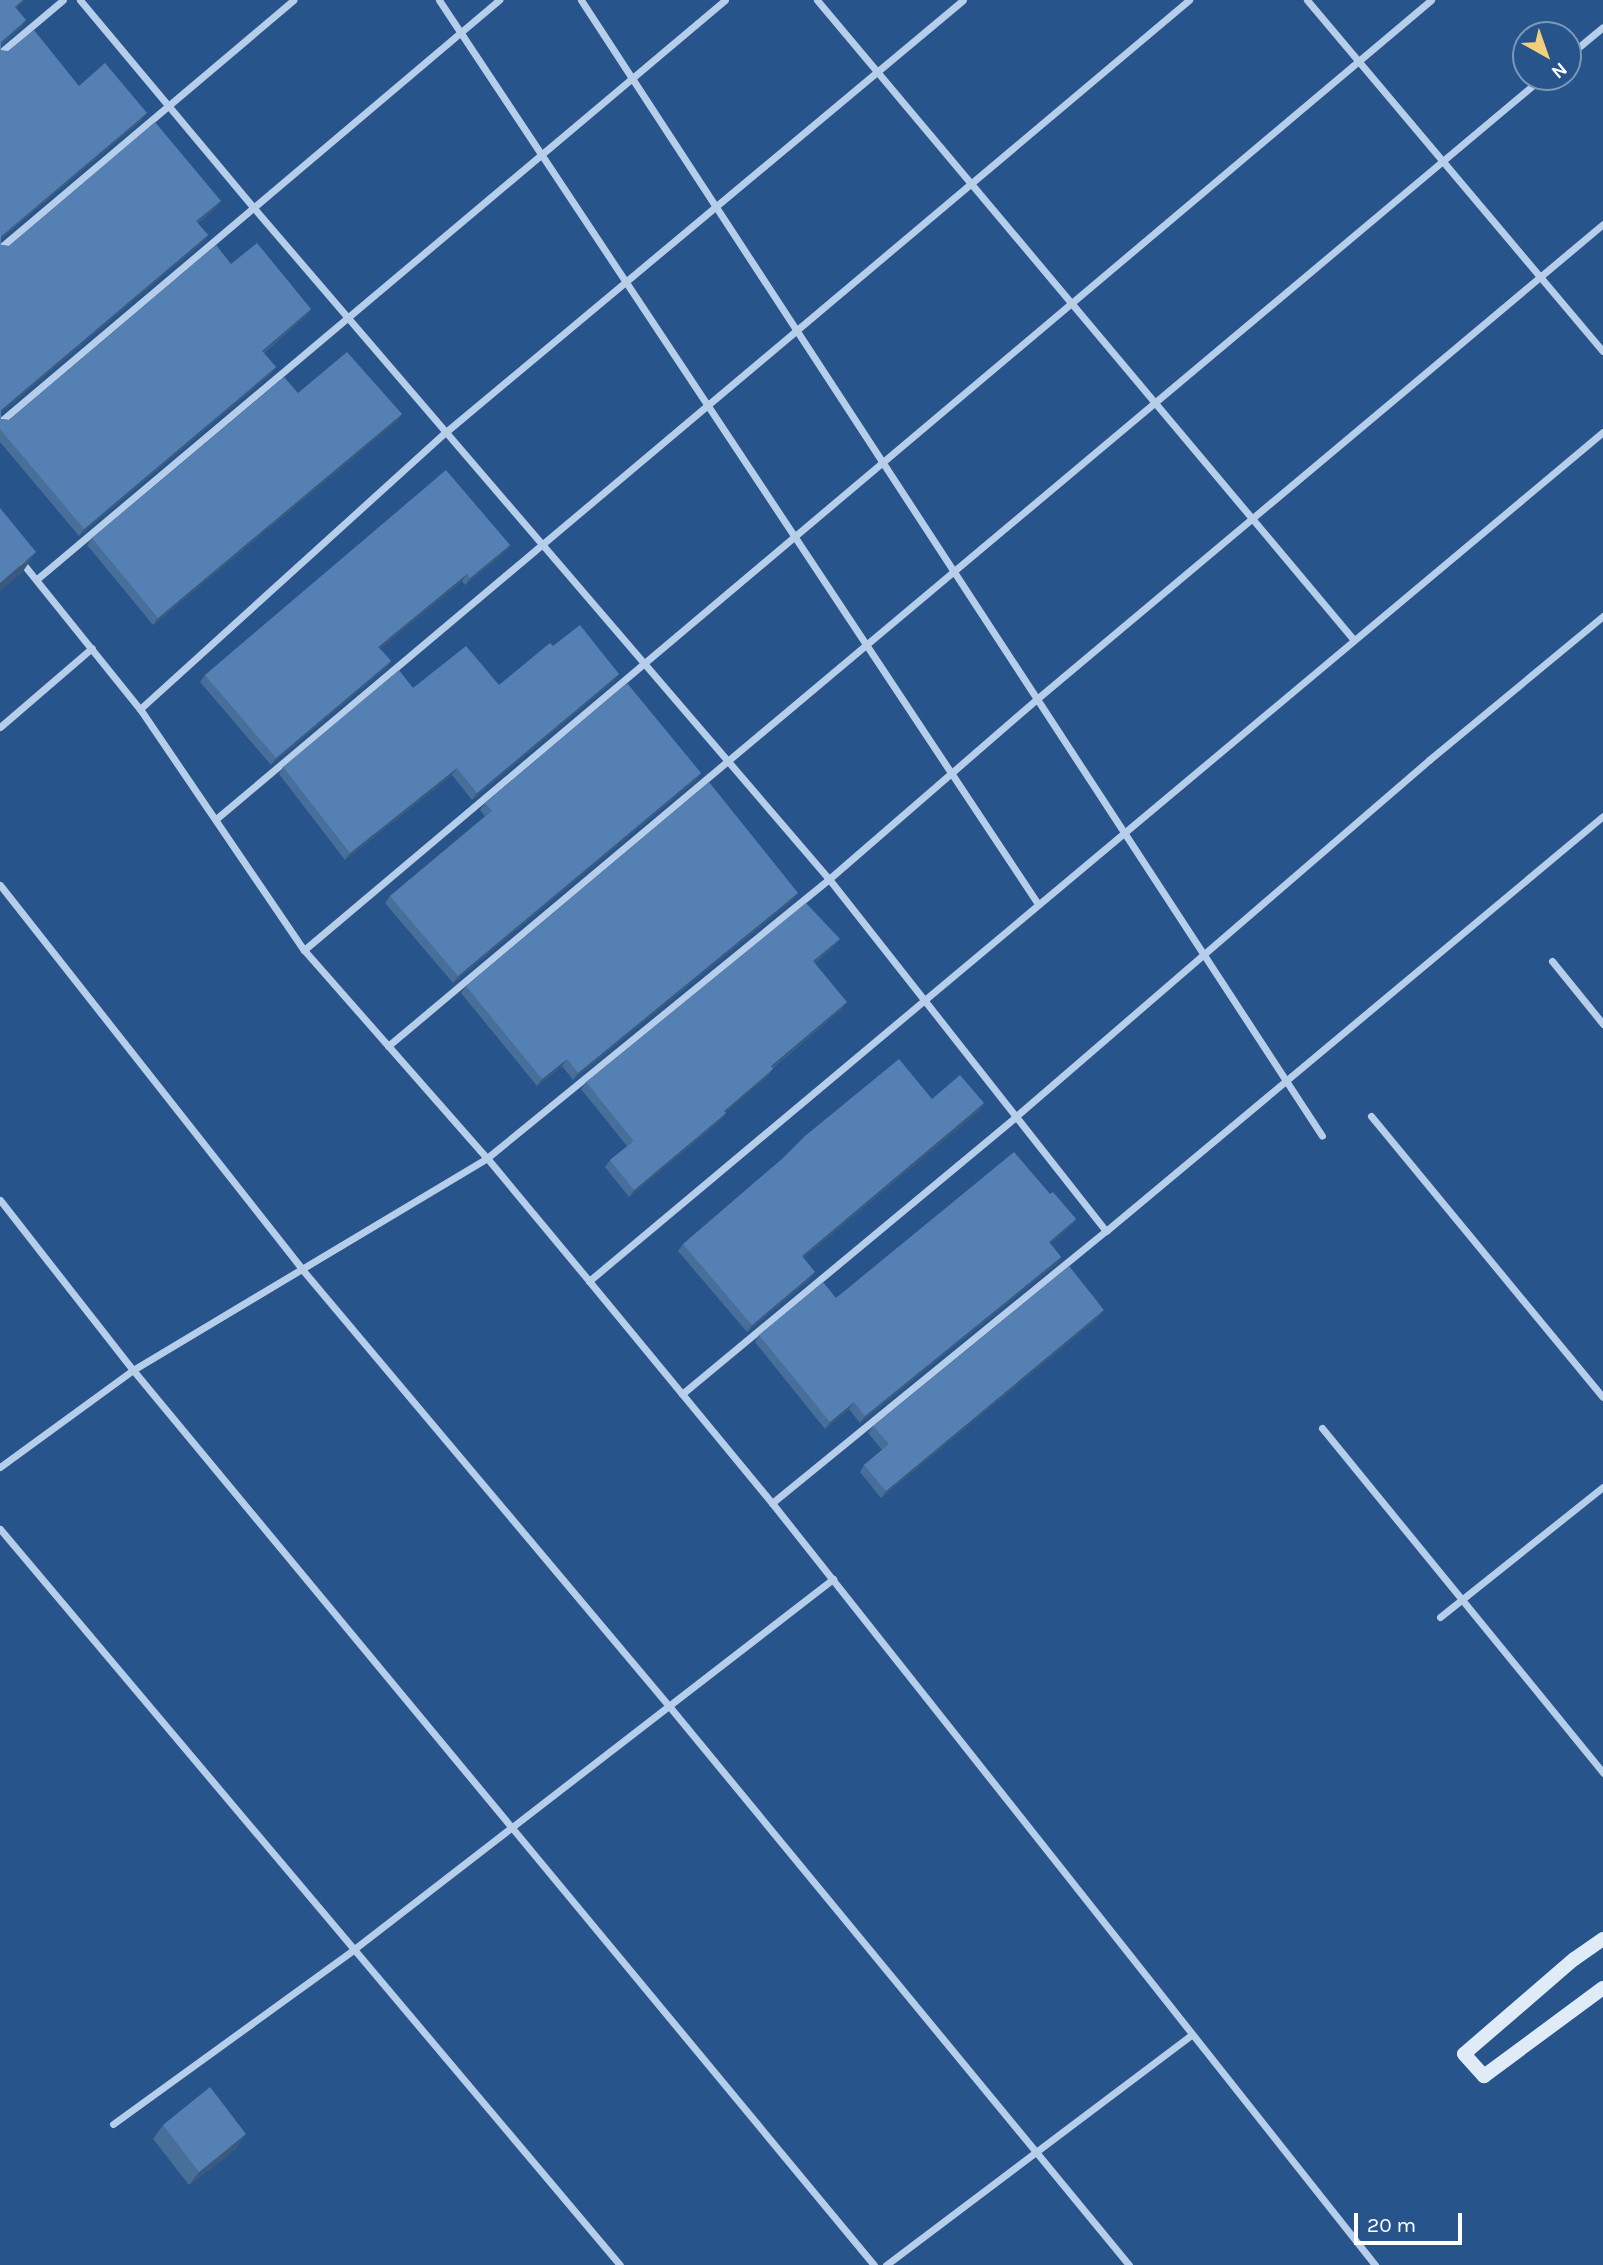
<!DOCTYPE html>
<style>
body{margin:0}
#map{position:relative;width:1603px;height:2265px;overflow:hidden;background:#27548b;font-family:Karla,sans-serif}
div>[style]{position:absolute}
.street>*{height:7px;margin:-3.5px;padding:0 3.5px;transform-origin:3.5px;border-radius:3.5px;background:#b6ceea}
.secondary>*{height:14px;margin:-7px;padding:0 7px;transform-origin:7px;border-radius:7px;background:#e0ebf8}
.wall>*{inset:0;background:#486e9a}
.shaded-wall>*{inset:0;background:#3b5a7d}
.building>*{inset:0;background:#5480b3}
span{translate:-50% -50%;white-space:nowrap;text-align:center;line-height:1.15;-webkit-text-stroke:5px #27548b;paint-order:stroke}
.north{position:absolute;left:1512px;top:21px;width:70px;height:70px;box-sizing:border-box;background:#27548b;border:2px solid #7d98b9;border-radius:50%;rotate:140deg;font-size:19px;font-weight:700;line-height:28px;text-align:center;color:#fff}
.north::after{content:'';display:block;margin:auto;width:24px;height:32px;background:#f2cf7b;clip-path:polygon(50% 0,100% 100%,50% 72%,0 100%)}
.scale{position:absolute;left:1354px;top:2213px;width:108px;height:32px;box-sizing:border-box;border:4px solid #fff;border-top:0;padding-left:9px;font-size:21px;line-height:24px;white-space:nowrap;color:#fff;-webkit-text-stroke:5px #27548b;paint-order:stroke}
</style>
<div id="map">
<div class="street">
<div style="left:80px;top:0;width:270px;rotate:50.1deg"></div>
<div style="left:253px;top:207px;width:885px;rotate:49.4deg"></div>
<div style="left:829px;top:879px;width:448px;rotate:51.8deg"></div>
<div style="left:439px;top:0;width:1084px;rotate:56.47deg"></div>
<div style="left:581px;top:0;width:1356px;rotate:56.88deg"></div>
<div style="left:817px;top:0;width:835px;rotate:50deg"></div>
<div style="left:1307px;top:0;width:459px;rotate:49.9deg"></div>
<div style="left:0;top:53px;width:82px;rotate:-40.1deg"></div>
<div style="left:1568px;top:56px;width:45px;rotate:-39.6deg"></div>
<div style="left:0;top:248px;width:384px;rotate:-40.2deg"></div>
<div style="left:0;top:422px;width:654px;rotate:-40.22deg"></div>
<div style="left:20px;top:560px;width:191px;rotate:51.2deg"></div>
<div style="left:140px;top:709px;width:292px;rotate:55.8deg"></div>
<div style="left:304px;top:950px;width:277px;rotate:48.7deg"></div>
<div style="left:487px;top:1158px;width:160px;rotate:50.3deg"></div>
<div style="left:589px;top:1281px;width:1322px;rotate:-39.94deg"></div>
<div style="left:37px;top:579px;width:899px;rotate:-40.08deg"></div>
<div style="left:140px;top:709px;width:414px;rotate:-42.2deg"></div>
<div style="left:447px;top:431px;width:672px;rotate:-39.87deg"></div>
<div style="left:0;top:727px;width:121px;rotate:-40.7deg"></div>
<div style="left:216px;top:819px;width:1272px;rotate:-40.09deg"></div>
<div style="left:0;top:885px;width:487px;rotate:51.8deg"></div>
<div style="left:301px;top:1268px;width:572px;rotate:49.96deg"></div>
<div style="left:669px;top:1706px;width:724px;rotate:50.55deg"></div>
<div style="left:304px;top:950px;width:1474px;rotate:-40.13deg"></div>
<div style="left:1552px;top:961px;width:81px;rotate:51deg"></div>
<div style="left:388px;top:1046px;width:1508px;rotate:-40deg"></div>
<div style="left:1371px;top:1116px;width:364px;rotate:50.5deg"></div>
<div style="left:0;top:1200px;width:216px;rotate:52deg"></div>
<div style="left:133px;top:1370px;width:1162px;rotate:50.38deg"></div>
<div style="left:589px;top:1281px;width:288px;rotate:50.5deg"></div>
<div style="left:772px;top:1503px;width:972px;rotate:51.64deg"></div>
<div style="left:682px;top:1394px;width:432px;rotate:-39.7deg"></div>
<div style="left:1014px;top:1118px;width:548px;rotate:-40.78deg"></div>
<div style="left:1429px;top:760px;width:226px;rotate:-39.6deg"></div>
<div style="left:1322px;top:1428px;width:445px;rotate:50.8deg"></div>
<div style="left:0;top:1467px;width:165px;rotate:-36.1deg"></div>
<div style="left:133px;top:1370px;width:413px;rotate:-30.9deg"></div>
<div style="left:487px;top:1158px;width:441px;rotate:-39.2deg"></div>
<div style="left:829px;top:879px;width:276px;rotate:-40.9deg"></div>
<div style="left:1038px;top:698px;width:737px;rotate:-39.99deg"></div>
<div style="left:772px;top:1503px;width:431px;rotate:-39.2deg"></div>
<div style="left:1106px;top:1231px;width:647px;rotate:-39.86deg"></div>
<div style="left:0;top:1529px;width:962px;rotate:49.89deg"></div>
<div style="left:1440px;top:1617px;width:208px;rotate:-38.6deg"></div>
<div style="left:113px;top:2124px;width:296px;rotate:-35.9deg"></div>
<div style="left:353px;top:1950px;width:607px;rotate:-37.7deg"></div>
<div style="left:886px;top:2265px;width:383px;rotate:-37deg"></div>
</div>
<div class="secondary">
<div style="left:1603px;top:1939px;width:35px;rotate:145deg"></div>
<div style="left:1574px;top:1959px;width:145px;rotate:139.2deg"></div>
<div style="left:1464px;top:2054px;width:30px;rotate:48deg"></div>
<div style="left:1484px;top:2076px;width:148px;rotate:-36.5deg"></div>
</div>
<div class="wall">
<div style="clip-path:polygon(0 0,16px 8px,26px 20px,21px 27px,1px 45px,1px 50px,79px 86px,142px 120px,1px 239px,1px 245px,9px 246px,216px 208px,198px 223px,208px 235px,203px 242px,1px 413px,1px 419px,9px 420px,231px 264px,311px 309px,306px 316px,264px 353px,276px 367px,271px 374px,79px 536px,0 442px)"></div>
<div style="clip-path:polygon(298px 393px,402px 414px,397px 421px,153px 625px,87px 545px,92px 538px)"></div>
<div style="clip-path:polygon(510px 545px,505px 552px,465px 585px,462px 581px,380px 648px,391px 661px,386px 668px,271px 765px,200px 682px,205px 675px)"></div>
<div style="clip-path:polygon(553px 646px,614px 681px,472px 800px,452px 775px,345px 860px,279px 774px,283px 767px,499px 685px)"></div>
<div style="clip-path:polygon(701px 773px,696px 780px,453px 983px,385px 903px,390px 896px,485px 816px,480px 810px,485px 803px)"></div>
<div style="clip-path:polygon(793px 900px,573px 1080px,562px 1066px,537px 1086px,461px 993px,466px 986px)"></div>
<div style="clip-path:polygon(835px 946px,815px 963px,842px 1009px,773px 1068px,768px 1076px,725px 1112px,726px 1113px,721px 1120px,629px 1197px,605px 1167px,610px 1160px,627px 1146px,581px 1089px,586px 1082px)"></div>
<div style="clip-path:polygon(932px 1099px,980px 1110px,803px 1258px,810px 1279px,747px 1332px,678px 1251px,683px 1244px)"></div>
<div style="clip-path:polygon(1050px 1194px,1076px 1219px,1071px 1226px,1050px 1243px,1061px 1257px,1056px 1264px,860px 1423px,849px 1409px,825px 1429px,755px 1342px,759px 1335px)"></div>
<div style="clip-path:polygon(1099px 1317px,881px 1498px,860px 1472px,864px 1465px,882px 1450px,868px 1433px,873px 1426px)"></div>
<div style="clip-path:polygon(163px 2125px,237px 2148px,189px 2185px,153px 2139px)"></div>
</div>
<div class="shaded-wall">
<div style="clip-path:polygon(23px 0,26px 0,10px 14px,15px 7px)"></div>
<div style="clip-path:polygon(26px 20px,21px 27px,0 45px,0 43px)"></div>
<div style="clip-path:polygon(147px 113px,142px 120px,0 240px,0 238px)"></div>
<div style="clip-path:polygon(221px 201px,216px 208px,191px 228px,196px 221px)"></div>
<div style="clip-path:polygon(208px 235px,203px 242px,0 414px,1px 410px)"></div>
<div style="clip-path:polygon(311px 309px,306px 316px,257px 358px,262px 351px)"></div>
<div style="clip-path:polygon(276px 367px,271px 374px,79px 536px,84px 529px)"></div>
<div style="clip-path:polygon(402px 414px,397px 421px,153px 625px,158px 618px)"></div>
<div style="clip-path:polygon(510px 545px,505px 552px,465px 585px,470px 578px)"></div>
<div style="clip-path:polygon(36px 552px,22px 573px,0 591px,0 583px)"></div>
<div style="clip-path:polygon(467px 574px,462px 581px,374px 654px,378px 647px)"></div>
<div style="clip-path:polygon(391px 661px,386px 668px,271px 765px,276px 758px)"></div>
<div style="clip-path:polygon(619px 674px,614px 681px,472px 800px,477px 793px)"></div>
<div style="clip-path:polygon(457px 768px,452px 775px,345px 860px,350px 853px)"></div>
<div style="clip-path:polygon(701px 773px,696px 780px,453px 983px,458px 976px)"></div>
<div style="clip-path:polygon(798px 893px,793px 900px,573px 1080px,578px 1073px)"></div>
<div style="clip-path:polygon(840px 939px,835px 946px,808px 968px,813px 961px)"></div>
<div style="clip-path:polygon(847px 1002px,842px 1009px,766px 1073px,771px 1066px)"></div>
<div style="clip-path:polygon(567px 1059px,562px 1066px,537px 1086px,542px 1079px)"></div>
<div style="clip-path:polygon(773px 1069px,768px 1076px,719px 1118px,724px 1111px)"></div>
<div style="clip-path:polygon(984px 1103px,980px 1110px,797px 1263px,802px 1256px)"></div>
<div style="clip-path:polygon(726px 1113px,721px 1120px,629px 1197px,634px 1190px)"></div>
<div style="clip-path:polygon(1076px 1219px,1071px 1226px,1044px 1249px,1049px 1242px)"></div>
<div style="clip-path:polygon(1061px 1257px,1056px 1264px,860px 1423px,865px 1416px)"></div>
<div style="clip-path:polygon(815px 1272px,810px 1279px,747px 1332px,752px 1325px)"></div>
<div style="clip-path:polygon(1104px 1310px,1099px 1317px,881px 1498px,886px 1491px)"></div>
<div style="clip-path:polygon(854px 1402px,849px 1409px,825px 1429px,830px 1422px)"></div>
<div style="clip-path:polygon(246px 2134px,237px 2148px,189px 2185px,199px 2172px)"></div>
</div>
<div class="building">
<div style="clip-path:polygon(0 0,23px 0,15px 7px,26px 20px,1px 42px,1px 50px,8px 51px,34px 30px,79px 86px,105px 63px,147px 113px,1px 236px,1px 245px,9px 246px,155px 122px,221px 201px,196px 221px,208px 235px,1px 410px,1px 419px,9px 420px,216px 245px,231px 264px,257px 243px,311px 309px,262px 351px,276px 367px,84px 529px,0 429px)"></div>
<div style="clip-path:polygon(347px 352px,402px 414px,158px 618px,92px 538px,284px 377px,298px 393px)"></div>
<div style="clip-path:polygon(446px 470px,510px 545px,470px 578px,467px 574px,378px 647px,391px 661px,276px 758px,205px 675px)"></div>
<div style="clip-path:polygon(0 508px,36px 552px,0 583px)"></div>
<div style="clip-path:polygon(580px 625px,619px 674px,477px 793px,457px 768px,350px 853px,283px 767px,399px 670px,413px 688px,466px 646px,499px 685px,550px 643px,553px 646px)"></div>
<div style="clip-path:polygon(627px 683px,701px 773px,458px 976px,390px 896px,492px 811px,485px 803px)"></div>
<div style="clip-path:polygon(709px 782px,798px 893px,578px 1073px,567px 1059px,542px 1079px,466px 986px)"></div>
<div style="clip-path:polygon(806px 903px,840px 939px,813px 961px,847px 1002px,771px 1066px,773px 1069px,724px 1111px,726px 1113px,634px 1190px,610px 1160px,634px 1141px,586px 1082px)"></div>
<div style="clip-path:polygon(899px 1059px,932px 1099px,960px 1075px,984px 1103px,802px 1256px,815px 1272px,752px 1325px,683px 1244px,783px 1158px,805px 1136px)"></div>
<div style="clip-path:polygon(1014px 1152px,1050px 1194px,1053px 1192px,1076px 1219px,1049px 1242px,1061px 1257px,865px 1416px,854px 1402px,830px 1422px,759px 1335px,823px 1282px,836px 1298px)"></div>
<div style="clip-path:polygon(1069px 1266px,1104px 1310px,886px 1491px,864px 1465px,889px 1444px,873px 1426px)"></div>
<div style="clip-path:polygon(210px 2087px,246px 2134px,199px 2172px,163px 2125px)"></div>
</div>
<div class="north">N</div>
<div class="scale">20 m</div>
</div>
